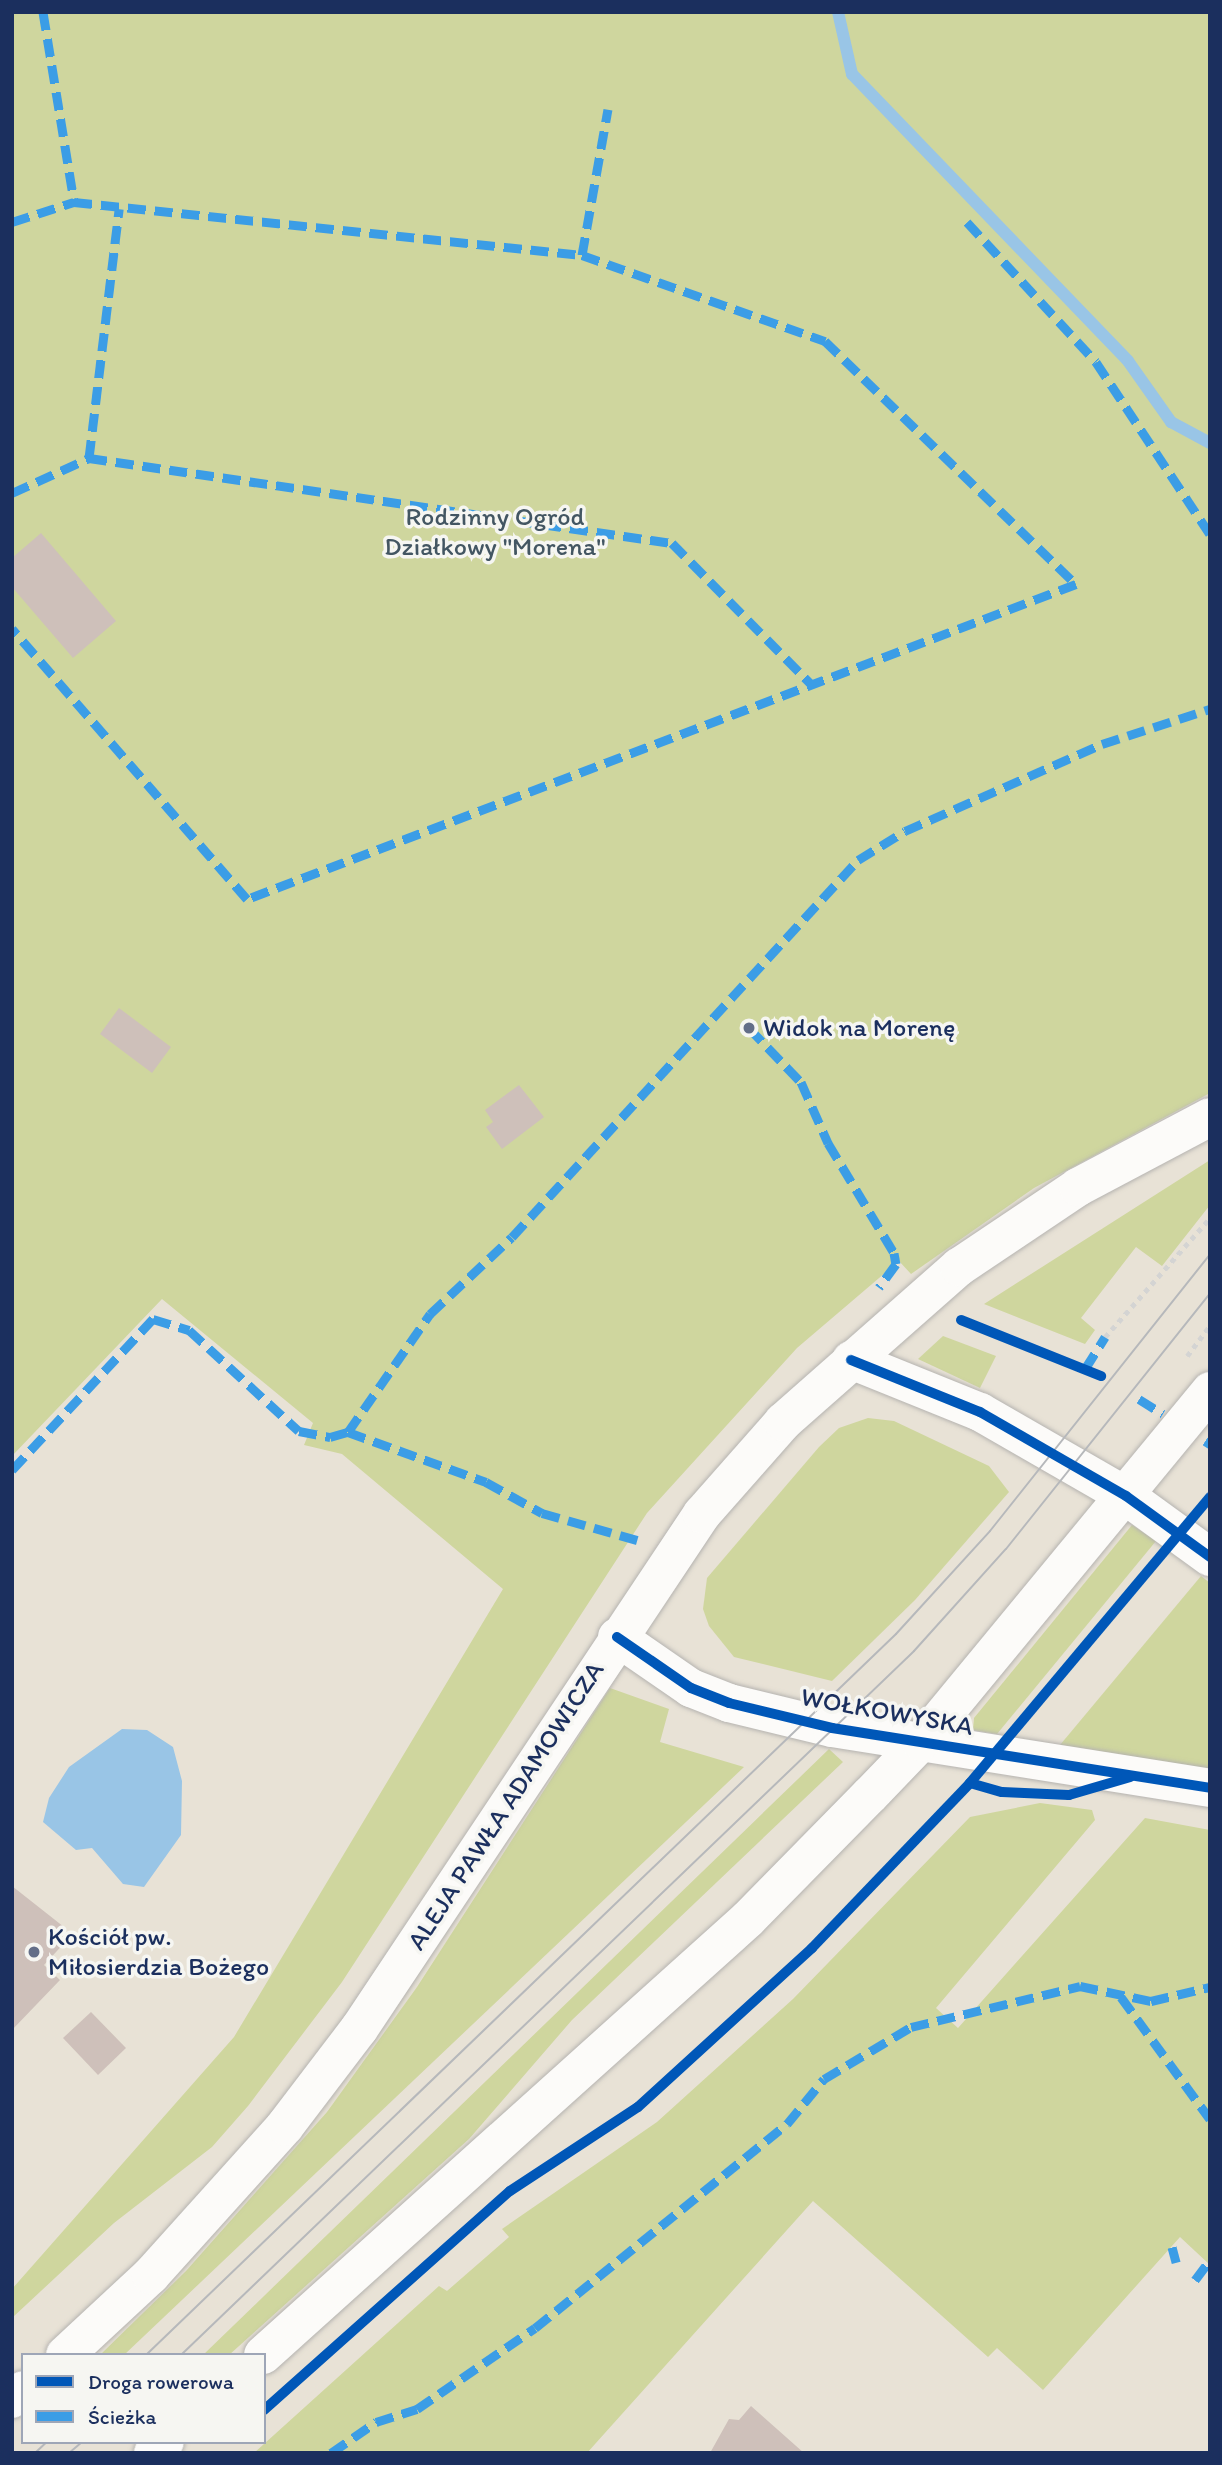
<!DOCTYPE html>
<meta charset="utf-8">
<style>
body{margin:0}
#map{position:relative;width:1222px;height:2465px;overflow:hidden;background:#e8e2d6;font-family:Itim,sans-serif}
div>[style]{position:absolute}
.green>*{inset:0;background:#cfd69e}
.water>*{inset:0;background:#99c5e6}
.stream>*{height:12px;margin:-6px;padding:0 6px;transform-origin:6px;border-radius:6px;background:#99c5e6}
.building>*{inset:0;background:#cec0ba}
.path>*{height:4.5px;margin-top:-2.25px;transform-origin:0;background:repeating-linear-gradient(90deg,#d4d4d3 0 5px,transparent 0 10px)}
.roads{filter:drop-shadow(0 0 2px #b5b3b0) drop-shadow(0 0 2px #b5b3b0)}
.minor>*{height:38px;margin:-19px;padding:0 19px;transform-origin:19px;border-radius:19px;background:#fcfbf9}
.major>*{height:38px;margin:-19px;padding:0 19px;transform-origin:19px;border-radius:19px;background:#fcfbf9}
.tram>*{height:2px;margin:-1px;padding:0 1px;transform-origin:1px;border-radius:1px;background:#b6b8bb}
.quiet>*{height:9px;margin-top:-4.5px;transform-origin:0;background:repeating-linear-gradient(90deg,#3b9de6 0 18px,transparent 0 27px)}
.cycleway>*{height:10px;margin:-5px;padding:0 5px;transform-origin:5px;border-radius:5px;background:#0057b8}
.dots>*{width:19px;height:19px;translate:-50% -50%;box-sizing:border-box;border:4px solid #f6f6f2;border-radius:50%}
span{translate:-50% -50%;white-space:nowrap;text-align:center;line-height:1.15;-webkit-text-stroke:7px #f6f6f2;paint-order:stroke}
.park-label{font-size:26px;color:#435662}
.poi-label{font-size:26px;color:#1b2f5e}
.left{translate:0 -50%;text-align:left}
.street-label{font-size:26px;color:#1b2f5e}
.frame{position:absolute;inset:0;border:14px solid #1b2f5e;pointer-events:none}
.legend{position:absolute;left:21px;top:2353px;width:245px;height:91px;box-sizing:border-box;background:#f6f6f2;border:2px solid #9ea6b7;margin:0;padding:9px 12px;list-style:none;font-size:21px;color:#1b2f5e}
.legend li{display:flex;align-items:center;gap:14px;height:35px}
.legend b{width:35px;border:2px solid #9ea6b7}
</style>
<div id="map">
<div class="green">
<div style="clip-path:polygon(12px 12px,1210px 12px,1210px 1093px,1034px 1188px,911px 1274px,899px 1261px,797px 1348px,647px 1513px,342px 1982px,248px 2106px,212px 2147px,114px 2223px,12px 2318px,12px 2289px,234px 2037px,503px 1589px,342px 1454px,304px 1445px,313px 1423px,162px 1299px,12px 1456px)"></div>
<div style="clip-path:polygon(1210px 1160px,1210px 1205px,1162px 1266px,1136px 1247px,1081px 1318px,1095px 1330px,1085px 1344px,984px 1304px)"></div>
<div style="clip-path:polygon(943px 1336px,996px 1356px,980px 1388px,918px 1359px)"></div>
<div style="clip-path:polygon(868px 1418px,894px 1421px,989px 1466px,1009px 1492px,915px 1600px,832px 1681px,734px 1657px,709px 1626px,703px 1609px,707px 1578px,819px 1447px,839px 1428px)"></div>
<div style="clip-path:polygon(1132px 1525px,1156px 1541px,997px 1734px,973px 1730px,974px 1718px)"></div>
<div style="clip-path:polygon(1201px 1576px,1210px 1583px,1210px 1769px,1060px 1745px)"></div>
<div style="clip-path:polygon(610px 1688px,669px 1709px,660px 1742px,744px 1767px,124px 2355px,100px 2355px,186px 2271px,327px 2112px,417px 1987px)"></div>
<div style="clip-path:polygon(829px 1749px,843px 1762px,572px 2020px,469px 2139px,229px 2355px,203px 2355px)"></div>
<div style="clip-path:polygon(1040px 1803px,1092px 1810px,1095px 1820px,936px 2008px,958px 2028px,1145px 1818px,1210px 1830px,1210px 2265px,1180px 2237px,1043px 2390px,997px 2348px,988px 2357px,813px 2201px,587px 2453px,254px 2453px,439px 2286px,447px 2291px,509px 2237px,502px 2229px,657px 2122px,793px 1999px,970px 1817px)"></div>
</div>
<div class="water">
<div style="clip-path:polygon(122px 1729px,147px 1730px,173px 1747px,182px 1781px,181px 1835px,144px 1887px,123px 1884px,92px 1848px,76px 1850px,43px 1822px,49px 1798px,69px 1767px)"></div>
</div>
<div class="stream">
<div style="left:838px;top:12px;width:64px;rotate:77.3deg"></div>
<div style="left:852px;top:74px;width:398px;rotate:46.1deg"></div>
<div style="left:1128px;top:361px;width:75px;rotate:54.8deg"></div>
<div style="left:1171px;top:422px;width:44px;rotate:28.3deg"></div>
</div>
<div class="building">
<div style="clip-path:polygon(41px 533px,116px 621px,73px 658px,12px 587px,12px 558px)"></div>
<div style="clip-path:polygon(119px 1008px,171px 1047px,152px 1073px,100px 1034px)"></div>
<div style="clip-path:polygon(519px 1085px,544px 1117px,502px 1149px,486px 1127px,493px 1122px,485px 1110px)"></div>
<div style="clip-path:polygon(12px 1886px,64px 1927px,60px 1931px,68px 1939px,44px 1965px,60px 1980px,12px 2030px)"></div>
<div style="clip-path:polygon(91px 2012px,126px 2048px,98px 2075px,63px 2038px)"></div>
<div style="clip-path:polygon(751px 2406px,804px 2453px,710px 2453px,729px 2419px,739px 2420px)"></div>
</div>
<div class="path">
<div style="left:1105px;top:1337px;width:159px;rotate:-48.6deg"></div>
<div style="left:1187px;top:1356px;width:38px;rotate:-53deg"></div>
</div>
<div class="roads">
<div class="minor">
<div style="left:851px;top:1360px;width:139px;rotate:22deg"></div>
<div style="left:980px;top:1412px;width:168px;rotate:29.9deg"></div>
<div style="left:1126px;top:1496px;width:104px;rotate:36deg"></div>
<div style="left:617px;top:1637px;width:90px;rotate:34.6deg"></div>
<div style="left:691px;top:1688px;width:41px;rotate:21.5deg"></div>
<div style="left:729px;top:1703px;width:106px;rotate:13.6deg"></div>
<div style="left:832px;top:1728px;width:383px;rotate:9deg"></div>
</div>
<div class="major">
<div style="left:65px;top:2355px;width:117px;rotate:-42.9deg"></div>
<div style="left:151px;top:2275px;width:200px;rotate:-48deg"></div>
<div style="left:285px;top:2126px;width:122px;rotate:-52.7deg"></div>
<div style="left:359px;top:2029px;width:619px;rotate:-56.34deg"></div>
<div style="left:702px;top:1514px;width:123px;rotate:-48.6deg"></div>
<div style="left:783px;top:1422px;width:235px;rotate:-41.4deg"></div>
<div style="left:959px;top:1267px;width:143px;rotate:-33.9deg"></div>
<div style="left:1078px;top:1187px;width:149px;rotate:-27.9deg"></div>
<div style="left:263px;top:2355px;width:652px;rotate:-41.95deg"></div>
<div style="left:748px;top:1919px;width:174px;rotate:-45.5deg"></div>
<div style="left:870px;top:1795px;width:74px;rotate:-46.1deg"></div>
<div style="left:921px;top:1742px;width:455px;rotate:-50.5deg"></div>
<div style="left:12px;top:2399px;width:14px;rotate:-39deg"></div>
<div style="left:153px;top:2453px;width:16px;rotate:-43deg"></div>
</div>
</div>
<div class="tram">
<div style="left:146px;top:2355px;width:1040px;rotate:-43.87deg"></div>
<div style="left:896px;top:1634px;width:139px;rotate:-47.6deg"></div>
<div style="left:990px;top:1531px;width:354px;rotate:-51.5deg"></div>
<div style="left:181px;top:2355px;width:1016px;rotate:-43.84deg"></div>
<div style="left:914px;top:1651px;width:137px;rotate:-48deg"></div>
<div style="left:1006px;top:1549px;width:327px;rotate:-51.4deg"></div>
<div style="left:35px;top:2453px;width:16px;rotate:-43deg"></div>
<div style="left:69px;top:2453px;width:17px;rotate:-40deg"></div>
</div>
<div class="quiet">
<div style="left:43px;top:12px;width:193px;rotate:80.7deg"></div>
<div style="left:12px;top:222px;width:65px;rotate:-17.9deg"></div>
<div style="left:74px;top:202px;width:511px;rotate:5.96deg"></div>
<div style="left:582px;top:255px;width:258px;rotate:19.5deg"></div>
<div style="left:825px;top:341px;width:349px;rotate:44.1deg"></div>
<div style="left:1076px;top:584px;width:887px;rotate:159.19deg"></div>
<div style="left:247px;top:899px;width:358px;rotate:-131deg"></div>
<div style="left:967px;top:222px;width:190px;rotate:47.3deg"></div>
<div style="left:1096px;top:362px;width:206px;rotate:56.5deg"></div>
<div style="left:582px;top:255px;width:148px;rotate:-79.9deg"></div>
<div style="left:89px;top:458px;width:589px;rotate:8.3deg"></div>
<div style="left:672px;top:543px;width:199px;rotate:45.4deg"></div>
<div style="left:12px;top:493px;width:85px;rotate:-24.4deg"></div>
<div style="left:89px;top:458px;width:251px;rotate:-83.1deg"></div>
<div style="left:749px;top:1028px;width:75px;rotate:46.1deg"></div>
<div style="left:801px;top:1082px;width:67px;rotate:66.1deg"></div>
<div style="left:828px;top:1143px;width:128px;rotate:59deg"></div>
<div style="left:894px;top:1253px;width:11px;rotate:80deg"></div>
<div style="left:896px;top:1264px;width:29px;rotate:126deg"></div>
<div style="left:1085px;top:1369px;width:38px;rotate:-58deg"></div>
<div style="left:1139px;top:1399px;width:28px;rotate:32deg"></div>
<div style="left:348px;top:1432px;width:144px;rotate:-55.2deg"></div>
<div style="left:430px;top:1314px;width:112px;rotate:-43.2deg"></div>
<div style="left:512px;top:1237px;width:512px;rotate:-47.46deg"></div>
<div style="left:858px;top:860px;width:55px;rotate:-31.7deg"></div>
<div style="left:905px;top:831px;width:215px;rotate:-23.8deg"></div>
<div style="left:1102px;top:744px;width:114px;rotate:-18deg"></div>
<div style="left:1205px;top:1441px;width:6px;rotate:31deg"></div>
<div style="left:12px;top:1470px;width:207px;rotate:-47deg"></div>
<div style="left:153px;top:1319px;width:38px;rotate:17deg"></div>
<div style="left:189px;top:1330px;width:149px;rotate:42.6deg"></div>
<div style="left:299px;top:1431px;width:32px;rotate:11deg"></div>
<div style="left:330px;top:1437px;width:19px;rotate:-16deg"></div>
<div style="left:348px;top:1432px;width:147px;rotate:19.9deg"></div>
<div style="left:486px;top:1482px;width:64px;rotate:29deg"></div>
<div style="left:542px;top:1513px;width:102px;rotate:15.9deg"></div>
<div style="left:1121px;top:1997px;width:151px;rotate:53.9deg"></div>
<div style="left:1172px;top:2247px;width:16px;rotate:75deg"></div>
<div style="left:1195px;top:2280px;width:25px;rotate:-53deg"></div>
<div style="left:331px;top:2453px;width:55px;rotate:-34.6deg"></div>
<div style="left:376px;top:2422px;width:43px;rotate:-17.6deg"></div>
<div style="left:417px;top:2409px;width:143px;rotate:-34.5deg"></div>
<div style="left:535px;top:2328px;width:324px;rotate:-39deg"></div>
<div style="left:787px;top:2124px;width:58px;rotate:-50.6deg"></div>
<div style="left:824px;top:2079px;width:101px;rotate:-30.9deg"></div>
<div style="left:911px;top:2027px;width:174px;rotate:-13.6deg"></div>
<div style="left:1080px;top:1986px;width:73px;rotate:11.9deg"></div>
<div style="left:1151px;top:2001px;width:61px;rotate:-13.3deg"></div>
</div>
<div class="cycleway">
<div style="left:961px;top:1320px;width:151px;rotate:21.8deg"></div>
<div style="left:851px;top:1360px;width:139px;rotate:22deg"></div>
<div style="left:980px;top:1412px;width:168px;rotate:29.9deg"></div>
<div style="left:1126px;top:1496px;width:104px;rotate:36deg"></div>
<div style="left:617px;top:1637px;width:90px;rotate:34.6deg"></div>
<div style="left:691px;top:1688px;width:41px;rotate:21.5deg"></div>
<div style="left:729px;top:1703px;width:106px;rotate:13.6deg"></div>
<div style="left:832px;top:1728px;width:383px;rotate:9deg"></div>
<div style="left:970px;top:1783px;width:33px;rotate:16deg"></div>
<div style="left:1002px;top:1792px;width:67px;rotate:2.6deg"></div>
<div style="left:1069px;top:1795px;width:64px;rotate:-16.4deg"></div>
<div style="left:264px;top:2410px;width:329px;rotate:-41.7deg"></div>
<div style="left:510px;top:2191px;width:153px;rotate:-33.3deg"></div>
<div style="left:638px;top:2107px;width:236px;rotate:-42.4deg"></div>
<div style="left:812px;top:1948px;width:228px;rotate:-46.2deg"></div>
<div style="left:970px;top:1783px;width:373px;rotate:-50deg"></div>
</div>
<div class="dots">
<div style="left:749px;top:1028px;background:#636e88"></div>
<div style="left:34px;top:1952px;background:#636e88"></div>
</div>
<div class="park-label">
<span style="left:495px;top:532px">Rodzinny Ogród<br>Działkowy "Morena"</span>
</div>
<div class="poi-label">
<span class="left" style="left:763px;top:1028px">Widok na Morenę</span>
<span class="left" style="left:48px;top:1952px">Kościół pw.<br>Miłosierdzia Bożego</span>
</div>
<div class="street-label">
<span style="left:887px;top:1712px;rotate:10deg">WOŁKOWYSKA</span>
<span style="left:506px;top:1806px;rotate:-57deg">ALEJA PAWŁA ADAMOWICZA</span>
</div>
<div class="frame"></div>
<ul class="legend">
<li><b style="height:9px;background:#0057b8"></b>Droga rowerowa</li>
<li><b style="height:9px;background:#3b9de6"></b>Ścieżka</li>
</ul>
</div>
